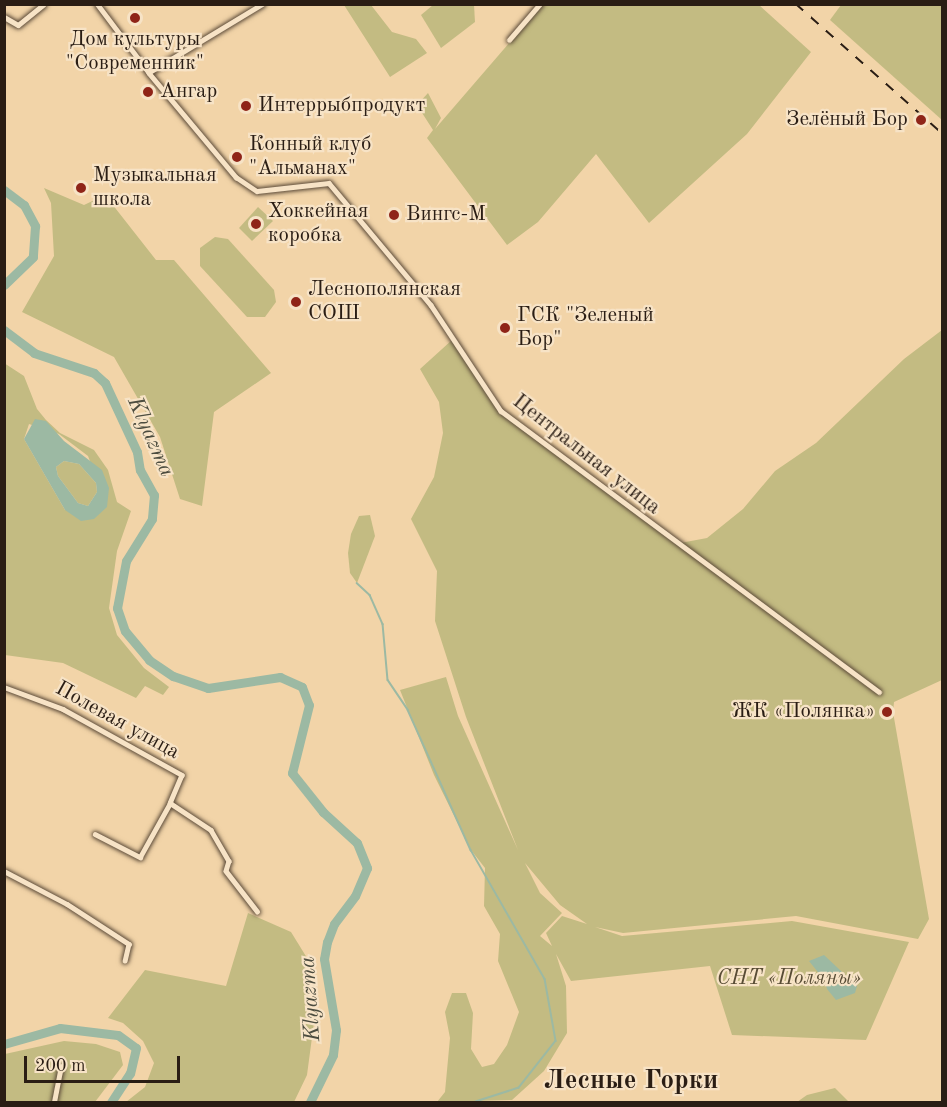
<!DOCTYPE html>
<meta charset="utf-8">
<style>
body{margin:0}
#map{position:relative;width:947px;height:1107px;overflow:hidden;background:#f2d4a8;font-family:"Old Standard TT",serif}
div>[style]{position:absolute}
.green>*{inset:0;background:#c3bb82}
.water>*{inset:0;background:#9cb9a3}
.stream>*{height:1.5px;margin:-0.75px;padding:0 0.75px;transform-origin:0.75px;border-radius:0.75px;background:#9cb9a3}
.river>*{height:9px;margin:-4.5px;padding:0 4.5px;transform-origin:4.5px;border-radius:4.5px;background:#9cb9a3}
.roads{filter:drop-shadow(0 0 2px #5c4b39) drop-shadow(0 0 2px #5c4b39)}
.minor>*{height:4.5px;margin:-2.25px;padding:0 2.25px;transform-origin:2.25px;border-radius:2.25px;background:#f7e3c6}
.tertiary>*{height:5px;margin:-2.5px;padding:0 2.5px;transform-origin:2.5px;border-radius:2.5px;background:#f7e3c6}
.rail>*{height:1.5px;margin-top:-0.75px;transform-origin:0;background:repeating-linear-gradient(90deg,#2a1d14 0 10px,transparent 0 20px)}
.dots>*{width:16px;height:16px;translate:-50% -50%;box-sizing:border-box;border:3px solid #f7e3c6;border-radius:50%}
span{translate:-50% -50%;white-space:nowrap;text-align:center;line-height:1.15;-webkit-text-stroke:4.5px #f7e3c6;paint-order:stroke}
.poi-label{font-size:21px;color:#2a1d14}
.left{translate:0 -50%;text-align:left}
.right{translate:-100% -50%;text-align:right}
.street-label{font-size:21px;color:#2a1d14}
.park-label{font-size:21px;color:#584c35;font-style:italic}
.water-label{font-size:22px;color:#4c4c3f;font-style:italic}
.district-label{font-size:27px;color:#2a1d14;font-weight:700}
.frame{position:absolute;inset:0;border:6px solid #2a1d14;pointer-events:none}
.scale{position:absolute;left:24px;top:1056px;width:156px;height:27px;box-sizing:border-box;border:3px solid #2a1d14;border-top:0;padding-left:8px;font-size:18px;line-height:21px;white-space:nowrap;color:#2a1d14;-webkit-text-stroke:4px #f7e3c6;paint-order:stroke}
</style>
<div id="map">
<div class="green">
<div style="clip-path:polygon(344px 5px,371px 5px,392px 32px,416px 39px,427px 53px,390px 77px)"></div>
<div style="clip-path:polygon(433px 5px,474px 5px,475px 22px,441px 48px,421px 15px)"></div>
<div style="clip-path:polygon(542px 5px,759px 5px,811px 52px,747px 134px,649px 223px,596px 154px,538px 222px,507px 245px,427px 138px,433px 130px,417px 105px,428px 93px,441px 118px,435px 129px)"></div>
<div style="clip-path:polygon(841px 5px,942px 5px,942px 120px,830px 20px)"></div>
<div style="clip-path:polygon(44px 188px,84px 205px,105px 195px,156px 260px,174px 260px,271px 373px,214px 412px,202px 506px,180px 499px,160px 437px,114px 357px,22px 312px,54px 256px,51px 203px)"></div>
<div style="clip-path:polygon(258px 207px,273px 221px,252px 241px,239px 228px)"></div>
<div style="clip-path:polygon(215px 237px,228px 239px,274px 290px,276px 302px,265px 317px,247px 317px,200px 266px,200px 248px)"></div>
<div style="clip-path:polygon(evenodd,942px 330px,942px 680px,894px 702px,893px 712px,929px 919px,918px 939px,796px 916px,623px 933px,595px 927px,622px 936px,792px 921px,909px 942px,866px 1040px,732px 1035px,710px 966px,571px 981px,556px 954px,566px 986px,567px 1033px,544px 1071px,512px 1100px,437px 1102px,445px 1092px,450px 1038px,445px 1012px,452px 993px,466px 993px,473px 1013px,471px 1049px,482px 1067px,494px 1064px,507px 1045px,519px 1012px,498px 961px,500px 934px,484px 906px,485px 868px,471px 850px,434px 775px,400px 690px,446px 677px,458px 716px,518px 850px,466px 717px,435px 621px,437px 571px,411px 519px,434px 477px,443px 433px,439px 402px,420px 369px,452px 340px,501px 411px,675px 544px,707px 538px,743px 509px,775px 471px,816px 443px,904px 359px,942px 330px,525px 863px,560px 905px,587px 924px,562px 916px,546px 933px,552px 946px,540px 936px,562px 913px,540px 893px,525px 863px)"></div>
<div style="clip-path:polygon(evenodd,4px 363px,24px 376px,37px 409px,46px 420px,60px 433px,94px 450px,108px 470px,117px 502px,131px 511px,117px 551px,109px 608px,117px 635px,144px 668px,169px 687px,163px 695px,145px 686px,136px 698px,63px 663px,5px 655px,4px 363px,29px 424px,59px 434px,88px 456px,107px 506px,65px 510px,24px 439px,29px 424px)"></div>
<div style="clip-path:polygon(64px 461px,79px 464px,96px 483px,97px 492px,88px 506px,78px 503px,58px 476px,56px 467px)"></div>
<div style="clip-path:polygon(370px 515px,375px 536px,357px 583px,350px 573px,348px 553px,351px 534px,359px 516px)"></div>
<div style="clip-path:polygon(248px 913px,291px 932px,312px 966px,317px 1000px,307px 1075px,294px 1102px,126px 1102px,145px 1087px,154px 1063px,143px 1041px,123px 1023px,108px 1018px,145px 970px,226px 986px)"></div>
<div style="clip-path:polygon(64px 1041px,96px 1044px,120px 1052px,123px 1065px,95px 1102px,5px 1102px,5px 1054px)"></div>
<div style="clip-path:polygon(835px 1088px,849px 1102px,797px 1102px,807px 1095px)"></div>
</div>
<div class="water">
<div style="clip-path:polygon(evenodd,35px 419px,46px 421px,64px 441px,102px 470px,109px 488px,107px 507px,94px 519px,81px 521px,65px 510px,24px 439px,35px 419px,64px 461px,79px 464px,96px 483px,97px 492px,88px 506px,78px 503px,58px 476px,56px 467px,64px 461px)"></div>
<div style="clip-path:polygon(824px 955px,857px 986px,855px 993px,836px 1000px,827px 989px,825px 981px,809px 961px)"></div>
</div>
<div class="stream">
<div style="left:357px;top:583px;width:18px;rotate:43deg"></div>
<div style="left:370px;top:595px;width:32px;rotate:66deg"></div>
<div style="left:383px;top:624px;width:56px;rotate:84.9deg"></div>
<div style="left:388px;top:680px;width:36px;rotate:56deg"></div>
<div style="left:408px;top:710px;width:154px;rotate:65.8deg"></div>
<div style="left:471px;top:850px;width:149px;rotate:60.2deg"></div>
<div style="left:545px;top:979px;width:63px;rotate:79.9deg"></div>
<div style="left:556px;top:1041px;width:60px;rotate:128.2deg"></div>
<div style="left:519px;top:1088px;width:45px;rotate:162deg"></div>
</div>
<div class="river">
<div style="left:4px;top:190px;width:25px;rotate:37deg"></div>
<div style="left:24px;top:205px;width:24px;rotate:62deg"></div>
<div style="left:35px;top:226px;width:31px;rotate:94deg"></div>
<div style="left:33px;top:257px;width:40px;rotate:136deg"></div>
<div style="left:4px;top:330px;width:38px;rotate:37deg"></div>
<div style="left:34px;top:353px;width:63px;rotate:18.4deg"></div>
<div style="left:94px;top:373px;width:15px;rotate:42deg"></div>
<div style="left:105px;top:383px;width:76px;rotate:65.1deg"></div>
<div style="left:137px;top:452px;width:18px;rotate:81deg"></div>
<div style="left:140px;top:470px;width:29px;rotate:61deg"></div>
<div style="left:154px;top:495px;width:24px;rotate:95deg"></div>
<div style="left:152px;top:519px;width:49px;rotate:121.8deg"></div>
<div style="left:126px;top:561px;width:48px;rotate:100.8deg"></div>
<div style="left:117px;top:608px;width:24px;rotate:71deg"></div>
<div style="left:125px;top:631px;width:38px;rotate:50deg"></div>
<div style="left:149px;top:660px;width:29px;rotate:34deg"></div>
<div style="left:173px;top:676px;width:37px;rotate:19deg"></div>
<div style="left:208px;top:688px;width:73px;rotate:-8.7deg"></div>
<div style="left:280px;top:677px;width:24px;rotate:24deg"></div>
<div style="left:302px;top:687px;width:19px;rotate:69deg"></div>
<div style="left:309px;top:705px;width:70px;rotate:104deg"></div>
<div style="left:292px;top:773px;width:50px;rotate:51.5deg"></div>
<div style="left:323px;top:812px;width:46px;rotate:42.4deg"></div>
<div style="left:357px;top:843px;width:27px;rotate:68deg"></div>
<div style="left:367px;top:868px;width:30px;rotate:113deg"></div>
<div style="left:355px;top:896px;width:35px;rotate:127deg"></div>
<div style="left:334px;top:924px;width:19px;rotate:111deg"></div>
<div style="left:327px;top:942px;width:17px;rotate:100deg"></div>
<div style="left:324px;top:959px;width:72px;rotate:80.4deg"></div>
<div style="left:336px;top:1030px;width:25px;rotate:97deg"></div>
<div style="left:333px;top:1055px;width:52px;rotate:116.1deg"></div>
<div style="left:4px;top:1044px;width:58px;rotate:-15.9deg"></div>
<div style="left:60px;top:1028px;width:58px;rotate:6.9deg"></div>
<div style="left:118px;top:1035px;width:22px;rotate:36deg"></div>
<div style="left:136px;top:1048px;width:26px;rotate:103deg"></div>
<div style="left:130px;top:1073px;width:35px;rotate:123deg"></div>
</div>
<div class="roads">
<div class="minor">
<div style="left:263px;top:4px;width:133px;rotate:148.8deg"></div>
<div style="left:149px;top:73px;width:136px;rotate:50.1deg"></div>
<div style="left:236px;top:177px;width:25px;rotate:34deg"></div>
<div style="left:257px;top:191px;width:72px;rotate:-6.3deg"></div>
<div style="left:329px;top:183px;width:159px;rotate:50.1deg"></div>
<div style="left:431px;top:305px;width:127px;rotate:56.6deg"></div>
<div style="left:501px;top:411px;width:471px;rotate:36.6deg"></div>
<div style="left:509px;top:40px;width:48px;rotate:-49.3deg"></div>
<div style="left:4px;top:687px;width:63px;rotate:20.4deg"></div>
<div style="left:63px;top:709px;width:136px;rotate:29deg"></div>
<div style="left:182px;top:775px;width:30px;rotate:113deg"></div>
<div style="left:170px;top:803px;width:49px;rotate:33.4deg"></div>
<div style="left:211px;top:830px;width:36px;rotate:60deg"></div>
<div style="left:229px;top:861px;width:10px;rotate:107deg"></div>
<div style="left:226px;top:871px;width:51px;rotate:52.2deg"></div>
<div style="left:95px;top:834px;width:51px;rotate:27.1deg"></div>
<div style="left:140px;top:857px;width:62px;rotate:-60.9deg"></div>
<div style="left:4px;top:871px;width:71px;rotate:27.6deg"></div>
<div style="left:67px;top:904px;width:74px;rotate:32.8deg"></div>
<div style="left:129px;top:944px;width:17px;rotate:103deg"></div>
<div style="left:54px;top:1102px;width:36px;rotate:-79deg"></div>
</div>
<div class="tertiary">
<div style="left:97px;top:4px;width:86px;rotate:53deg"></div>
<div style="left:4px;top:17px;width:16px;rotate:30deg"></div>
<div style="left:18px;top:25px;width:33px;rotate:-39deg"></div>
</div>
</div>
<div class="rail">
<div style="left:796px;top:4px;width:195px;rotate:41.5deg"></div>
</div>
<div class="dots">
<div style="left:135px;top:18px;background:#8f2418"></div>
<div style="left:148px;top:92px;background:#8f2418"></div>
<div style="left:246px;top:106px;background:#8f2418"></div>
<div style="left:921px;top:120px;background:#8f2418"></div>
<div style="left:237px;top:157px;background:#8f2418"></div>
<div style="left:81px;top:188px;background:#8f2418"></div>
<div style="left:394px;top:215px;background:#8f2418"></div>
<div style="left:256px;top:224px;background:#8f2418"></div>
<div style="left:296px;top:302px;background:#8f2418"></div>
<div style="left:505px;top:328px;background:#8f2418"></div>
<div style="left:887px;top:712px;background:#8f2418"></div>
</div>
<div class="poi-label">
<span style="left:135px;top:52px">Дом культуры<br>"Современник"</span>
<span class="left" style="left:160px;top:92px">Ангар</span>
<span class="left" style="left:258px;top:106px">Интеррыбпродукт</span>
<span class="right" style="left:908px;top:120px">Зелёный Бор</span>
<span class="left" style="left:249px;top:157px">Конный клуб<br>"Альманах"</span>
<span class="left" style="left:93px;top:188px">Музыкальная<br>школа</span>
<span class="left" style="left:268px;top:224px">Хоккейная<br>коробка</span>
<span class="left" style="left:406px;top:215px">Вингс-М</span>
<span class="left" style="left:308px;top:302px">Леснополянская<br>СОШ</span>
<span class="left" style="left:517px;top:328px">ГСК "Зеленый<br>Бор"</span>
<span class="right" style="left:875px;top:712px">ЖК «Полянка»</span>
</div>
<div class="street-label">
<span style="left:586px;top:455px;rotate:38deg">Центральная улица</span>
<span style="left:117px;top:721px;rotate:29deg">Полевая улица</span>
</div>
<div class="park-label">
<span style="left:789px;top:979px">СНТ «Поляны»</span>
</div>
<div class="water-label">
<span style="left:150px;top:437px;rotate:66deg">Klyazma</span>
<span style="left:311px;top:999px;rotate:-94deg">Klyazma</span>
</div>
<div class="district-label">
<span style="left:631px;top:1081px">Лесные Горки</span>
</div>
<div class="frame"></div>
<div class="scale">200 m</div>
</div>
